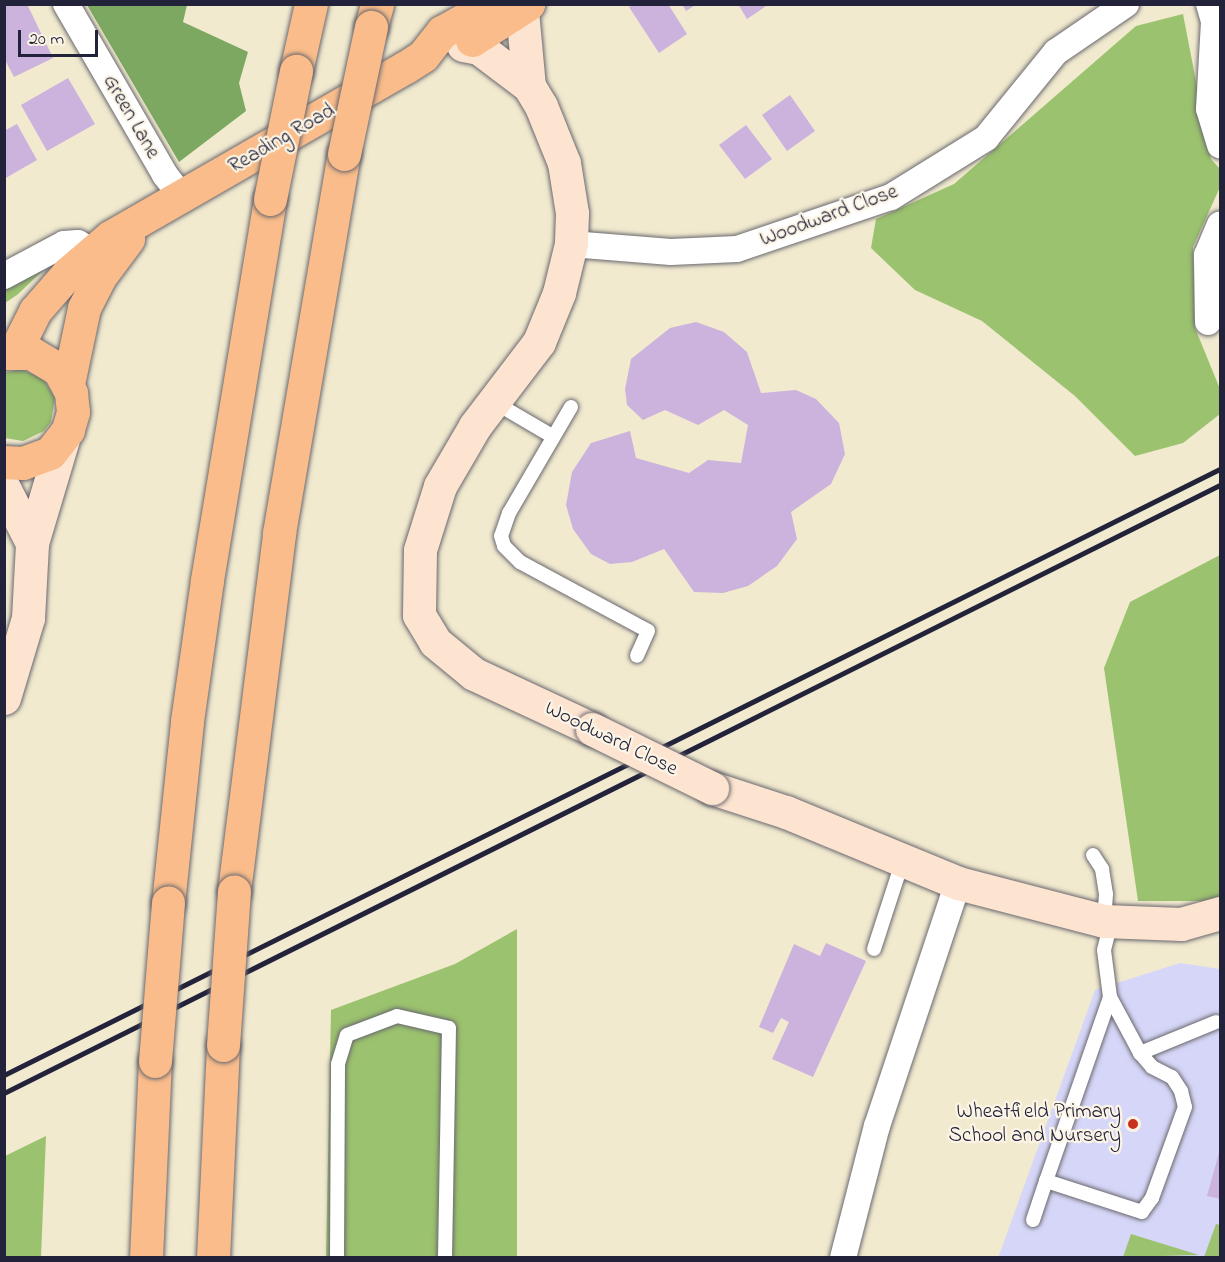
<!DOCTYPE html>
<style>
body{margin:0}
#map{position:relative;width:1225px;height:1262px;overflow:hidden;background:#f1eacf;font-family:"Indie Flower",sans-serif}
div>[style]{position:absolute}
.built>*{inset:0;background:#d6d7f8}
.green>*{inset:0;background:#9bc26e}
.forest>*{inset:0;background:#7ca861}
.building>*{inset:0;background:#ccb3de}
.roads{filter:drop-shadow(0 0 2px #6a686f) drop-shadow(0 0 2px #6a686f)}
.lane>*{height:14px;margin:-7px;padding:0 7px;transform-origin:7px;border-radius:7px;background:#fff}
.street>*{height:26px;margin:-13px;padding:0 13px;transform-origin:13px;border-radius:13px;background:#fff}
.secondary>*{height:33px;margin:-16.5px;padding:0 16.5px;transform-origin:16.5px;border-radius:16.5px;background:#fde4d0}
.primary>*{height:33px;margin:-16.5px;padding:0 16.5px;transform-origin:16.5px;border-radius:16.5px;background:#f9bc8a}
.highway>*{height:33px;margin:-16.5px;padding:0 16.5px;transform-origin:16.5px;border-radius:16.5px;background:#f9bc8a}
.rail>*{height:4.5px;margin:-2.25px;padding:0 2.25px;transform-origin:2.25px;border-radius:2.25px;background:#22223b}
.bridges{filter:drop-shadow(0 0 2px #6a686f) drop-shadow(0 0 2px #6a686f)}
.secondary-bridge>*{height:33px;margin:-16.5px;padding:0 16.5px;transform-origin:16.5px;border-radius:16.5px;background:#fde4d0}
.highway-bridge>*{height:33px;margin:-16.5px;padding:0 16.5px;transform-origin:16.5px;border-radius:16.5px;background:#f9bc8a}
.dots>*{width:16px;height:16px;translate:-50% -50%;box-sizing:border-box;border:3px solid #fcf5e5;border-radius:50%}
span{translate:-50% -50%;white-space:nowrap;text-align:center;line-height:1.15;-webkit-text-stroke:4.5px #fcf5e5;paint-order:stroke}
.street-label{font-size:21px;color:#22223b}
.poi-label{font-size:21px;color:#22223b}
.right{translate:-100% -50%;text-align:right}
.frame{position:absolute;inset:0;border:6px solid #22223b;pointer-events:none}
.scale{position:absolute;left:18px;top:30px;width:80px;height:27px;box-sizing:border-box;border:3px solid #22223b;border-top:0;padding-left:8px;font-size:18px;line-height:21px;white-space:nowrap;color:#22223b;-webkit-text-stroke:4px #fcf5e5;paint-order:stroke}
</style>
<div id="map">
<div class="built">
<div style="clip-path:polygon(1180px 963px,1220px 969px,1220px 1257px,998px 1258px,1095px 990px)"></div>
</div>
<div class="green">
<div style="clip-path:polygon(1183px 14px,1211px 159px,1220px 169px,1220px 187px,1193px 247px,1195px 328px,1220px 389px,1220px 414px,1183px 443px,1135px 456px,1075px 396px,982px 321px,915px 290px,871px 248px,876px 219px,954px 184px,1136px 26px)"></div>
<div style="clip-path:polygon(52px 262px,17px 295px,5px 303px,4px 290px)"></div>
<div style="clip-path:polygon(20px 369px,43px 378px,55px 398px,51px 422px,44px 431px,23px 441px,5px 438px,4px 373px)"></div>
<div style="clip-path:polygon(1220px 555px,1220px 901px,1138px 901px,1104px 668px,1130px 602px)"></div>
<div style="clip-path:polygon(517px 929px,517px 1257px,326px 1258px,331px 1010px,455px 964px)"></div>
<div style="clip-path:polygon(46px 1136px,41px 1257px,5px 1257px,5px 1156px)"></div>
<div style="clip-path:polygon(1216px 1224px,1220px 1225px,1220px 1257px,1204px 1257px)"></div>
<div style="clip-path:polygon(1131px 1234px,1199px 1255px,1123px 1257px)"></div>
</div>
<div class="forest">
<div style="clip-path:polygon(87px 5px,187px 5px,183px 22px,248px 52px,239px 83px,246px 111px,179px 162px)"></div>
</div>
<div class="building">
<div style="clip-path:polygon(4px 4px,27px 4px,53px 58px,14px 77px,4px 58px)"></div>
<div style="clip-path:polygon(634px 4px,668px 4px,687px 34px,659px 53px,629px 7px)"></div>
<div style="clip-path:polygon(682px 4px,697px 4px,686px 11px)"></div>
<div style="clip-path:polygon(738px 4px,769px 4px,747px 19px)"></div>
<div style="clip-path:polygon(68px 78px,95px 124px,47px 151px,21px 105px)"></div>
<div style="clip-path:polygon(790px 95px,815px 131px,787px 151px,762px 115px)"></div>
<div style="clip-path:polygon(17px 124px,37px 160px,4px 179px,4px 131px)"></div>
<div style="clip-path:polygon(746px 125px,772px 159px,745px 179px,719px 145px)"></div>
<div style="clip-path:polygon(696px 322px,724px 332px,747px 352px,761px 393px,796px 390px,816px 399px,839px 423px,845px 454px,831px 484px,791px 512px,797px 539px,777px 566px,748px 586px,723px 593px,694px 592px,664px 549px,632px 562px,610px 564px,591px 554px,573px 529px,566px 505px,572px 472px,591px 443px,630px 431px,636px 458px,689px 473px,708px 460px,741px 463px,748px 425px,724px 410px,698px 425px,665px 410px,643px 420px,627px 405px,625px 389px,631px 359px,670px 328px)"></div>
<div style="clip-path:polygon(826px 943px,866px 961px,813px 1077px,772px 1059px,789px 1022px,781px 1018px,773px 1033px,759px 1027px,794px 944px,820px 956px)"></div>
<div style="clip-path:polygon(1220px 1149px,1220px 1199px,1207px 1196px)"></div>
</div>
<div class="roads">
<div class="lane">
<div style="left:494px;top:402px;width:67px;rotate:30.4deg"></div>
<div style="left:571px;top:407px;width:123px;rotate:120.3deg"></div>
<div style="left:509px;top:513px;width:24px;rotate:109deg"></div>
<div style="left:501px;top:536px;width:10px;rotate:73deg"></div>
<div style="left:504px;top:546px;width:23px;rotate:45deg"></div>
<div style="left:520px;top:562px;width:145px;rotate:28.3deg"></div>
<div style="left:648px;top:631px;width:27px;rotate:114deg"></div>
<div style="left:1093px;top:855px;width:17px;rotate:57deg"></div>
<div style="left:1102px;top:869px;width:25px;rotate:81deg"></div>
<div style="left:1106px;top:894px;width:27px;rotate:94deg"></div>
<div style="left:874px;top:949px;width:94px;rotate:-72deg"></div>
<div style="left:1110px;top:997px;width:64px;rotate:61.8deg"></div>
<div style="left:1140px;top:1053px;width:18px;rotate:49deg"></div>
<div style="left:1152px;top:1067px;width:22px;rotate:27deg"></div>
<div style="left:1172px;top:1077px;width:17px;rotate:57deg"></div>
<div style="left:1181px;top:1091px;width:16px;rotate:76deg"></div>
<div style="left:1185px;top:1107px;width:97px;rotate:109.9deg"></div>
<div style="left:1152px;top:1198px;width:17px;rotate:126deg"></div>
<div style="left:1142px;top:1212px;width:101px;rotate:-162.1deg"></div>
<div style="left:1046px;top:1181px;width:195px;rotate:-70.8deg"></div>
<div style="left:1110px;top:997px;width:47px;rotate:-97.3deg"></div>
<div style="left:1104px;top:950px;width:29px;rotate:-76deg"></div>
<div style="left:1140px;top:1053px;width:82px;rotate:-22.2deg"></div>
<div style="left:1033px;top:1220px;width:41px;rotate:-71.6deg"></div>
<div style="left:337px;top:1258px;width:194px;rotate:-89.7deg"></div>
<div style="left:338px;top:1064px;width:30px;rotate:-73deg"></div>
<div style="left:347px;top:1035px;width:53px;rotate:-20.8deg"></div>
<div style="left:397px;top:1016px;width:53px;rotate:13deg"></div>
<div style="left:449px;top:1028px;width:230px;rotate:91deg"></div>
</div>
<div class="street">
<div style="left:66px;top:4px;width:198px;rotate:59.9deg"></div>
<div style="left:165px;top:175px;width:28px;rotate:52deg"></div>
<div style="left:1209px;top:4px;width:19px;rotate:74deg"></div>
<div style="left:1214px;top:22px;width:87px;rotate:93.3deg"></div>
<div style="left:1209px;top:109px;width:38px;rotate:73deg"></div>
<div style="left:571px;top:244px;width:100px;rotate:4.6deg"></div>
<div style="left:671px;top:252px;width:66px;rotate:-2.6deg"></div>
<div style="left:737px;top:249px;width:163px;rotate:-18.7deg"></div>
<div style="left:891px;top:197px;width:112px;rotate:-31.8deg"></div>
<div style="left:986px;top:138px;width:111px;rotate:-50.9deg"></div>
<div style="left:1056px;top:52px;width:85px;rotate:-34.4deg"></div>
<div style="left:4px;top:276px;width:68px;rotate:-28.1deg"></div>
<div style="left:64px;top:244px;width:14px;rotate:-4deg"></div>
<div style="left:78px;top:243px;width:17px;rotate:33deg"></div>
<div style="left:1208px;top:322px;width:67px;rotate:-90.9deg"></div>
<div style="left:1207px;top:255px;width:33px;rotate:-67deg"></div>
<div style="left:843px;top:1258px;width:136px;rotate:-75.6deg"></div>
<div style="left:877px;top:1126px;width:256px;rotate:-71.6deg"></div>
</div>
<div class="secondary">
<div style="left:522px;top:11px;width:75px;rotate:84.7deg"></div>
<div style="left:463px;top:45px;width:16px;rotate:11deg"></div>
<div style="left:479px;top:48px;width:63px;rotate:37.2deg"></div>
<div style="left:529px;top:86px;width:23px;rotate:59deg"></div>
<div style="left:541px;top:106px;width:61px;rotate:68deg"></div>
<div style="left:564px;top:163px;width:51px;rotate:80.9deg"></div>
<div style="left:572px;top:213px;width:31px;rotate:92deg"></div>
<div style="left:571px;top:244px;width:50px;rotate:103.8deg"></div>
<div style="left:559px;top:293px;width:53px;rotate:112.2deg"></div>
<div style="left:539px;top:342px;width:106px;rotate:127.3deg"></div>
<div style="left:475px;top:426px;width:69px;rotate:120.3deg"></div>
<div style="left:440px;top:486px;width:67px;rotate:107.4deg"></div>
<div style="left:420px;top:550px;width:65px;rotate:90.9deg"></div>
<div style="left:419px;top:615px;width:31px;rotate:59deg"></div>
<div style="left:435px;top:642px;width:50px;rotate:39.4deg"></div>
<div style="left:474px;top:674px;width:130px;rotate:25deg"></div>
<div style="left:4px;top:488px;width:62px;rotate:63deg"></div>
<div style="left:4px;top:698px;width:84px;rotate:-73.3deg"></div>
<div style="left:28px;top:618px;width:75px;rotate:-86.9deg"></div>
<div style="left:32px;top:543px;width:109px;rotate:-73.4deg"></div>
<div style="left:712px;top:788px;width:78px;rotate:18deg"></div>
<div style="left:786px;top:812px;width:186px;rotate:22.4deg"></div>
<div style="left:958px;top:883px;width:151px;rotate:14.6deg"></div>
<div style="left:1104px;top:921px;width:77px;rotate:2.2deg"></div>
<div style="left:1181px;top:924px;width:41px;rotate:-15.8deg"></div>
</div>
<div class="primary">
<div style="left:472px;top:40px;width:67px;rotate:-32.7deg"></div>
<div style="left:15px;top:351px;width:45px;rotate:-63.4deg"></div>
<div style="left:35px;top:311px;width:50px;rotate:-49deg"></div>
<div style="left:68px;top:273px;width:55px;rotate:-40.6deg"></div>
<div style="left:110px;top:237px;width:341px;rotate:-29.9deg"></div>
<div style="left:406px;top:67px;width:20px;rotate:-33deg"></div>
<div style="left:423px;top:56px;width:31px;rotate:-52deg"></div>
<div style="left:442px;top:32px;width:57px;rotate:-29.2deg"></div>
<div style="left:4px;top:353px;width:27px"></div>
<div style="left:31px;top:353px;width:33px;rotate:31deg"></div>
<div style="left:59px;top:370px;width:26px;rotate:62deg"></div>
<div style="left:71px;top:393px;width:19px;rotate:84deg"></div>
<div style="left:73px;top:412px;width:19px;rotate:106deg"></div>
<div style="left:68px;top:430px;width:29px;rotate:128deg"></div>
<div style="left:50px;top:453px;width:29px;rotate:160deg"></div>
<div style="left:23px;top:463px;width:19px;rotate:-177deg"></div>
<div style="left:68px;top:384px;width:78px;rotate:-78.1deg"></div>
<div style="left:84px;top:308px;width:34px;rotate:-63deg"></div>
<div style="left:99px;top:278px;width:49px;rotate:-53.4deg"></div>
</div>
<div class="highway">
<div style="left:371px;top:27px;width:24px;rotate:-75deg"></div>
<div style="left:296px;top:71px;width:69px;rotate:-77.4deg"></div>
<div style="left:234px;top:891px;width:361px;rotate:-82.8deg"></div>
<div style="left:279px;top:533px;width:385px;rotate:-80.3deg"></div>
<div style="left:168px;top:903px;width:183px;rotate:-84deg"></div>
<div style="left:187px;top:721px;width:142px;rotate:-81.9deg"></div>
<div style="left:207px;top:580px;width:386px;rotate:-80.6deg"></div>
<div style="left:146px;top:1258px;width:197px;rotate:-87.4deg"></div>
<div style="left:213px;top:1258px;width:213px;rotate:-87.3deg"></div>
</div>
</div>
<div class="rail">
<div style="left:4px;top:1075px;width:1359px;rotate:-26.49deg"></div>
<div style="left:4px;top:1093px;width:1360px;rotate:-26.57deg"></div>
</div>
<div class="bridges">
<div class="secondary-bridge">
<div style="left:592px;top:729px;width:134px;rotate:26.2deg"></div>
</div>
<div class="highway-bridge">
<div style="left:344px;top:154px;width:130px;rotate:-78deg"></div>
<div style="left:270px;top:199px;width:131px;rotate:-78.5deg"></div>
<div style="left:223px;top:1045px;width:154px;rotate:-85.9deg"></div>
<div style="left:155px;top:1061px;width:159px;rotate:-85.3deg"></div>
</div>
</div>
<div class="dots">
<div style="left:1133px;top:1124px;background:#c8321e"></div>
</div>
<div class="street-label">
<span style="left:131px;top:117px;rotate:60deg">Green Lane</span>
<span style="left:282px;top:139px;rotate:-30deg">Reading Road</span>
<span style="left:829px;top:216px;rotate:-20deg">Woodward Close</span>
<span style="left:611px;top:739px;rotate:26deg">Woodward Close</span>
</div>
<div class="poi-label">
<span class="right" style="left:1121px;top:1124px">Wheatfield Primary<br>School and Nursery</span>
</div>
<div class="frame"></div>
<div class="scale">20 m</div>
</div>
